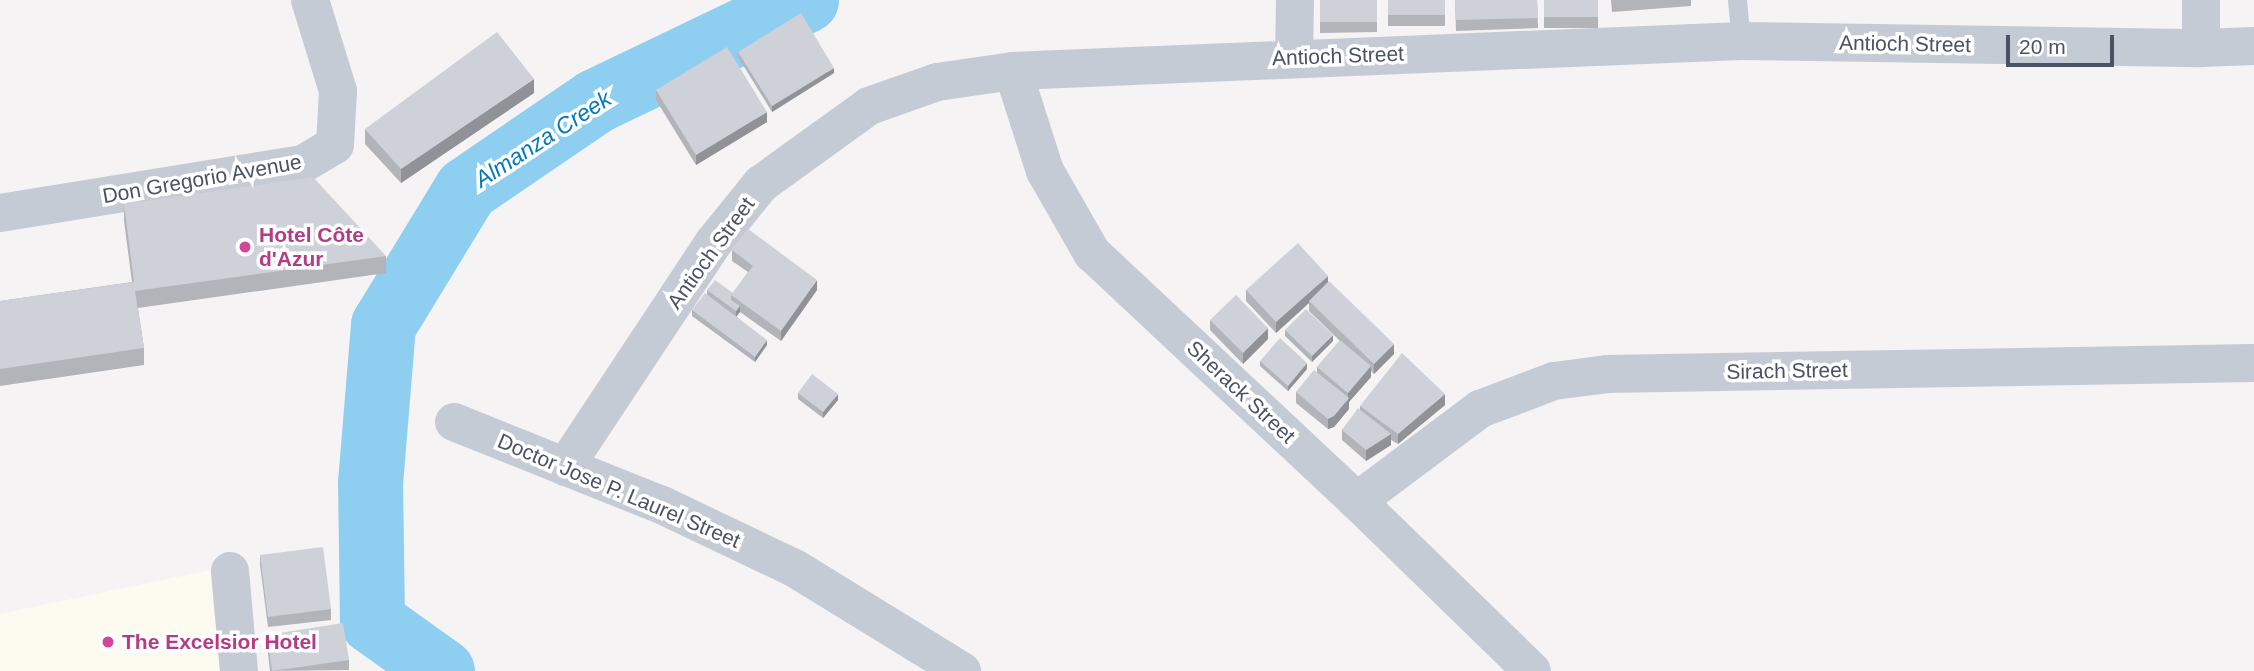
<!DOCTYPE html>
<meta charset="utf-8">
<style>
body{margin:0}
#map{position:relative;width:2254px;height:671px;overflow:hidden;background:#f5f3f3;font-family:Helvetica,sans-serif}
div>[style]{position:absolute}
.commercial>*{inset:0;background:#fdfbef}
.river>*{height:65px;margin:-32.5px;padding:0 32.5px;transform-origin:32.5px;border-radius:32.5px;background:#8dcef1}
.service>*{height:19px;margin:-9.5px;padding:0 9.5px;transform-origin:9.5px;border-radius:9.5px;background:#c4cbd4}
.minor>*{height:38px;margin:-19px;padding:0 19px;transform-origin:19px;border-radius:19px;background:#c4cbd4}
.wall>*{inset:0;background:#b2b4ba}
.shaded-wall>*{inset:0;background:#919297}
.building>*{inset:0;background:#cfd1d8}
.dots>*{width:19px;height:19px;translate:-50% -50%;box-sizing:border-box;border:4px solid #fff;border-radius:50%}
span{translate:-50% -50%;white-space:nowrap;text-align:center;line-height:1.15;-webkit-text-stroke:7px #fff;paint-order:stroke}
.street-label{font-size:21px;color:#495362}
.hotel-label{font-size:21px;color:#b23c85;font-weight:700}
.left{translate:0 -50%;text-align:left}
.water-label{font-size:23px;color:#0679b8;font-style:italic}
.scale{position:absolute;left:2006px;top:35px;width:108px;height:32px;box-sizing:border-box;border:4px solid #495362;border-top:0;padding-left:9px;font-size:21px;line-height:24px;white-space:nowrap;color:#495362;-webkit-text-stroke:5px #fff;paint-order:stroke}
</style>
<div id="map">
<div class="commercial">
<div style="clip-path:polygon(210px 570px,220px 671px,0 671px,0 614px)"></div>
</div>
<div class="river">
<div style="left:442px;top:671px;width:86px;rotate:-144.5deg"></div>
<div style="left:372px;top:621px;width:138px;rotate:-90.8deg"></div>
<div style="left:370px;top:483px;width:159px;rotate:-85.3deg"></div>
<div style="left:383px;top:325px;width:159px;rotate:-58.6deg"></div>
<div style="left:466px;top:189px;width:156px;rotate:-34.3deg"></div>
<div style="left:595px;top:101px;width:234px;rotate:-25.6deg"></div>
</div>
<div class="service">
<div style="left:1737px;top:0;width:41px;rotate:84.4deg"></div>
</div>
<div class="minor">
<div style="left:2201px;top:48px;width:48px;rotate:-90deg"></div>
<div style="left:1294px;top:57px;width:57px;rotate:-89deg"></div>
<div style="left:1013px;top:71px;width:105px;rotate:72.3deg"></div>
<div style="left:1045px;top:171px;width:95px;rotate:60.2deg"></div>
<div style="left:1092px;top:253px;width:363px;rotate:43.1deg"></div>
<div style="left:1357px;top:501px;width:244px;rotate:44.2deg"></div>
<div style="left:0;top:213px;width:307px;rotate:-9.2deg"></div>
<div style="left:303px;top:164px;width:37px;rotate:-31deg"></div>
<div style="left:335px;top:145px;width:54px;rotate:-86.8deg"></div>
<div style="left:338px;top:91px;width:95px;rotate:-107.1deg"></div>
<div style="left:454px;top:422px;width:224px;rotate:21.8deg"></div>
<div style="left:662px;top:505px;width:148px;rotate:25.5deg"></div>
<div style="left:796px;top:569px;width:195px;rotate:31.6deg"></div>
<div style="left:565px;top:467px;width:270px;rotate:-56.5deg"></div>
<div style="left:714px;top:242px;width:75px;rotate:-51deg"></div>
<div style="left:761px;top:184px;width:133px;rotate:-35.8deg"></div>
<div style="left:869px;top:106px;width:72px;rotate:-19.4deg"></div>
<div style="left:937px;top:82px;width:77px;rotate:-8.2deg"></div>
<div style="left:1013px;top:71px;width:729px;rotate:-2.36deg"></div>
<div style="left:1741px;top:41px;width:460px;rotate:0.9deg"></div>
<div style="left:2201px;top:48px;width:53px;rotate:-2.2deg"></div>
<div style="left:1357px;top:501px;width:154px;rotate:-36.8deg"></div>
<div style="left:1480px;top:409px;width:79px;rotate:-20.7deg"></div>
<div style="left:1554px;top:381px;width:53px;rotate:-7.5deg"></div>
<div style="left:1607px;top:374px;width:647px;rotate:-0.97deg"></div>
<div style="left:230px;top:571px;width:100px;rotate:84.9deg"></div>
</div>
<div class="wall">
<div style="clip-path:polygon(1320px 0,1377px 0,1377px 32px,1320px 33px)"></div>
<div style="clip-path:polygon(1388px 0,1445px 0,1445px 26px,1388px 26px)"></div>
<div style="clip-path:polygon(1455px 0,1537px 0,1538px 28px,1456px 31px)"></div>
<div style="clip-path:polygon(1544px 0,1598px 0,1598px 28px,1544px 28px)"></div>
<div style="clip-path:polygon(1611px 0,1691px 0,1691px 6px,1612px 12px)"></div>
<div style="clip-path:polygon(738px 52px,834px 73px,772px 112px,738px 57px)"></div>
<div style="clip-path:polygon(656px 90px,767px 122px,696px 165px,656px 100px)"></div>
<div style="clip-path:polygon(534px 93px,401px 183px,365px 144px,365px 129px)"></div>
<div style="clip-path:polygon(124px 204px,386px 256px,386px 273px,138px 308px,144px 348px,144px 365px,0 386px,0 301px,132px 282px,124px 221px)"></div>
<div style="clip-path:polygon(732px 250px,817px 290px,781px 341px,740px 312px,736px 316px,767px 345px,755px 362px,692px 316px,692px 310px,707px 295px,707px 290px,733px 293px,748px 272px,732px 261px)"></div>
<div style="clip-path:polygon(1328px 282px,1394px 354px,1374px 374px,1371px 371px,1371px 377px,1349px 402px,1349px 409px,1334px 427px,1328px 429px,1296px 403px,1296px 392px,1317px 372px,1317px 367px,1340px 341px,1309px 311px,1309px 303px,1276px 333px,1246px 301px,1246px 290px)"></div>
<div style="clip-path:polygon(1210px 320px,1268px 339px,1243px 364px,1210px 330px)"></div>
<div style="clip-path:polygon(1285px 330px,1333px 341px,1312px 362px,1285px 336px)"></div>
<div style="clip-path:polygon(1260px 361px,1307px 369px,1288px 391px,1260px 366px)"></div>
<div style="clip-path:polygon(798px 393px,838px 400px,823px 418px,798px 399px)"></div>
<div style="clip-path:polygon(1445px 405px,1398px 444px,1391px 440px,1391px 445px,1366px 461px,1342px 440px,1342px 430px,1360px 410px,1360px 406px)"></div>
<div style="clip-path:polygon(260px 555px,331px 609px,331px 620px,268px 627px,260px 565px)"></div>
<div style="clip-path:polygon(267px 635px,349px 660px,349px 670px,270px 671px,267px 645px)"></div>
</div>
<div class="shaded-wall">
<div style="clip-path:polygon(834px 68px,834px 73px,772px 112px,772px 106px)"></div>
<div style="clip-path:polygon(534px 79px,534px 93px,401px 183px,401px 169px)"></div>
<div style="clip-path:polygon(767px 112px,767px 122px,696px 165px,696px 155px)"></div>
<div style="clip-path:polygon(1328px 276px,1328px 286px,1309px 301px,1309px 303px,1276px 333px,1276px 322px)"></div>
<div style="clip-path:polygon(817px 280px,817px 290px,781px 341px,781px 331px)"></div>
<div style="clip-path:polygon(740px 306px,740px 312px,736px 317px,736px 311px)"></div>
<div style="clip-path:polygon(1268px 328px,1268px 339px,1243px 364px,1243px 353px)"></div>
<div style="clip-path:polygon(1333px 335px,1333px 341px,1312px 362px,1312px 356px)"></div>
<div style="clip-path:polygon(767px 340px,767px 345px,755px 362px,755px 357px)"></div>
<div style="clip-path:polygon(1394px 344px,1394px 354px,1374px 374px,1374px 364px)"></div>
<div style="clip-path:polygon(1307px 363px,1307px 369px,1288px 391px,1288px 386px)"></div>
<div style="clip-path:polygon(1371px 366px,1371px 377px,1349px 402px,1349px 409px,1334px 427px,1328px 429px,1328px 419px,1348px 400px,1348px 393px)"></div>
<div style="clip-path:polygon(838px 394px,838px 400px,823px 418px,823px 412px)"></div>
<div style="clip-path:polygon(1445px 394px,1445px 405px,1398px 444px,1398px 434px)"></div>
<div style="clip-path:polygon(1391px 434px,1391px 445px,1366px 461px,1366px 450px)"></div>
</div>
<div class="building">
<div style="clip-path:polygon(1320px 0,1377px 0,1377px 22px,1320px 22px)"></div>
<div style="clip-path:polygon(1388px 0,1445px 0,1445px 15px,1388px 15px)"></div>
<div style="clip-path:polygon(1455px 0,1537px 0,1538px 18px,1456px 20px)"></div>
<div style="clip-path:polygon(1544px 0,1598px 0,1598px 17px,1544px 17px)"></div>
<div style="clip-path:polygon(801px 13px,834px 68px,772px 106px,738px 52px)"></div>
<div style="clip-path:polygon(497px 32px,534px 79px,401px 169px,365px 129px)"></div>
<div style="clip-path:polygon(727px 47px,767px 112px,696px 155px,656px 90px)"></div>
<div style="clip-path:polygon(313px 177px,386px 256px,135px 291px,144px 348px,0 369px,0 301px,134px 282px,124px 204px)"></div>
<div style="clip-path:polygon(748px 229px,817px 280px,781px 331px,731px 295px,753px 266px,732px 250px)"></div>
<div style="clip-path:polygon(1298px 243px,1328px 276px,1276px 322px,1246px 290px)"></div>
<div style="clip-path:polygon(715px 280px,733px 293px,731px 295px,731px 300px,740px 306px,736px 311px,707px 290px)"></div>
<div style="clip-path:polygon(1329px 281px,1394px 344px,1374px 364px,1309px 301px)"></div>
<div style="clip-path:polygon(705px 293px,767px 340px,755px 357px,692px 310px)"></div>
<div style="clip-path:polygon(1236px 295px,1268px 328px,1243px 353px,1210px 320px)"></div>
<div style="clip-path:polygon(1306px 309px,1333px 335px,1312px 356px,1285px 330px)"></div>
<div style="clip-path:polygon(1280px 338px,1307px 363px,1288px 386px,1260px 361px)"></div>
<div style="clip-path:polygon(1340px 340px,1371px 366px,1348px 393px,1317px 367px)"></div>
<div style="clip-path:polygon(1402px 353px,1445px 394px,1398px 434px,1360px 406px)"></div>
<div style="clip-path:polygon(1314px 370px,1349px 398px,1334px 416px,1328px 419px,1296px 392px)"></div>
<div style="clip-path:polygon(812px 374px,838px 394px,823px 412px,798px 393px)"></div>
<div style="clip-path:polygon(1358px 408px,1391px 434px,1366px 450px,1342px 430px)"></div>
<div style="clip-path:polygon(323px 547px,331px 609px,268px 617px,260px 555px)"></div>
<div style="clip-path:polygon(343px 623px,349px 660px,272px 671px,267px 635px)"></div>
</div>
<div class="dots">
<div style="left:245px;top:247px;background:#d1479c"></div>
<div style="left:108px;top:642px;background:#d1479c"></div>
</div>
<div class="street-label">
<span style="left:1905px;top:44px;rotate:1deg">Antioch Street</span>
<span style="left:1338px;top:56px;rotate:-2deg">Antioch Street</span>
<span style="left:202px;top:179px;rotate:-10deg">Don Gregorio Avenue</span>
<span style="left:711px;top:253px;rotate:-54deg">Antioch Street</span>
<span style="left:1787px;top:371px;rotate:-1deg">Sirach Street</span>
<span style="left:1241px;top:392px;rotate:43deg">Sherack Street</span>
<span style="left:619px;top:491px;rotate:23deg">Doctor Jose P. Laurel Street</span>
</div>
<div class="hotel-label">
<span class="left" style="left:259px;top:247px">Hotel Côte<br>d'Azur</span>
<span class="left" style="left:122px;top:642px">The Excelsior Hotel</span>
</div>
<div class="water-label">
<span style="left:543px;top:139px;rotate:-33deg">Almanza Creek</span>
</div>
<div class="scale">20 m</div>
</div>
